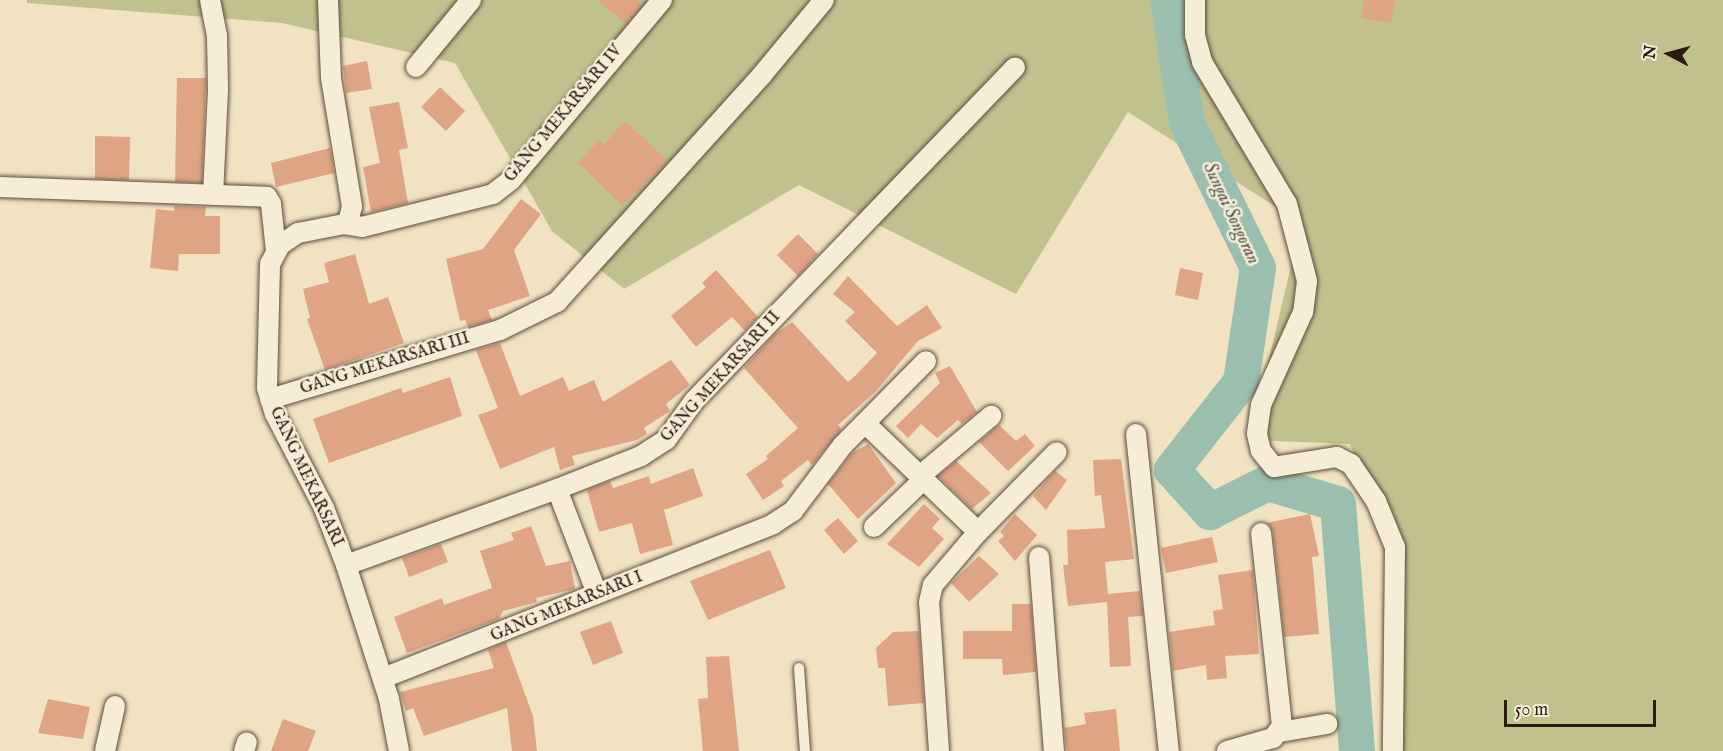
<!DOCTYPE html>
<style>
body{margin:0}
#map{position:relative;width:1723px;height:751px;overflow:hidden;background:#f1e3c2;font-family:"IM FELL English",serif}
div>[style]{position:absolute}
.green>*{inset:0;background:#c1c18e}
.river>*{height:36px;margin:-18px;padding:0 18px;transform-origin:18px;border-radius:18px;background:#9bbfae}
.building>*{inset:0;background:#dea484}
.roads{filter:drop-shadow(0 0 2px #5c4c3e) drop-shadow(0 0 2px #5c4c3e)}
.service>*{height:10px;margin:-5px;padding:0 5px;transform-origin:5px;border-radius:5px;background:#f6edd7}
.minor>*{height:20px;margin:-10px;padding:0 10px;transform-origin:10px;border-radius:10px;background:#f6edd7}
span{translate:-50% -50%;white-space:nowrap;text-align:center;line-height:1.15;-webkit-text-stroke:5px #f6edd7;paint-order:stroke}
.street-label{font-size:16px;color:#2b1912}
.water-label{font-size:18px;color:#525349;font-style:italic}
.north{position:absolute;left:1639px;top:24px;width:60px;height:60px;-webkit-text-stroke:4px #f6edd7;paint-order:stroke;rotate:276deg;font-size:16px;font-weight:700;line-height:24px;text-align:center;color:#2b1912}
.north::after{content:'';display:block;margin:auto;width:21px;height:27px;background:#2b1912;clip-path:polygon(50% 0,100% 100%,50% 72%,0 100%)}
.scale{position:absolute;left:1504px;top:700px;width:152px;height:27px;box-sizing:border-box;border:3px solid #2b1912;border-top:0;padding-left:8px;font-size:18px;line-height:21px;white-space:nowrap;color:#2b1912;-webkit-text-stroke:4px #f6edd7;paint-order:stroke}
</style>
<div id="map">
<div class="green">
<div style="clip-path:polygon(27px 0,1723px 0,1723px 751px,1395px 751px,1390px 534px,1350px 444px,1250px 440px,1301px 223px,1128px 112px,1016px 294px,799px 185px,624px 289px,552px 231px,455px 63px,282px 23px,27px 3px)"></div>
</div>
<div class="river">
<div style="left:1168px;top:0;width:124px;rotate:81.2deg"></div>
<div style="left:1187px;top:123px;width:161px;rotate:63.9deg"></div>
<div style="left:1258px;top:268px;width:115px;rotate:98.5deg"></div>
<div style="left:1241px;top:382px;width:112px;rotate:128.1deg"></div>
<div style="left:1172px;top:470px;width:57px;rotate:47.9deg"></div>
<div style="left:1210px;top:512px;width:65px;rotate:-26.6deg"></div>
<div style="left:1268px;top:483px;width:73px;rotate:16.7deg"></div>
<div style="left:1338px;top:504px;width:248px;rotate:85.6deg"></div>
</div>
<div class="building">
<div style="clip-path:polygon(598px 0,637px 0,642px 5px,626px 24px)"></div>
<div style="clip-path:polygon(1364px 0,1395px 0,1391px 23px,1361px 18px)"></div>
<div style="clip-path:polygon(367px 61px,372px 89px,346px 93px,343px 66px)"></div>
<div style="clip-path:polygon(177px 78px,206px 78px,202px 183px,175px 182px)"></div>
<div style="clip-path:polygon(440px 87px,465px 111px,446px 131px,421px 107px)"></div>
<div style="clip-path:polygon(399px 102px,408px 148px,399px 150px,408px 203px,371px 212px,363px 167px,380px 163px,369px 107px)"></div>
<div style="clip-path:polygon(625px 121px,668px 161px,622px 205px,578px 163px,599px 140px,604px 144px)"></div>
<div style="clip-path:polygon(95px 136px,130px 137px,129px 180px,95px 179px)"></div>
<div style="clip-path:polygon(330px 148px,334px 173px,276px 187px,271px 163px)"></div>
<div style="clip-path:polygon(521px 199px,541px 214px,514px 250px,530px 296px,488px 310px,492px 320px,468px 327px,465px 320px,460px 321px,446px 259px,483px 249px)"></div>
<div style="clip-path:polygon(174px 206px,206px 207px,205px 216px,220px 216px,220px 254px,179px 254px,178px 271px,150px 268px,156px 209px,174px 211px)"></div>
<div style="clip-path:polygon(798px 234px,818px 254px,798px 276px,777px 255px)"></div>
<div style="clip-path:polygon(355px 254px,369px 304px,388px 297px,404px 343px,325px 370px,307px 319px,310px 318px,303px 289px,329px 282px,324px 263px)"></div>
<div style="clip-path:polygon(1180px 268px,1203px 273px,1198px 300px,1175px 295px)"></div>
<div style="clip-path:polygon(716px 270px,758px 317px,745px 331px,732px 317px,696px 347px,671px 316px,706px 287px,702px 283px)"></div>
<div style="clip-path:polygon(848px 276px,897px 326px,927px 305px,942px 328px,918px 341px,876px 391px,838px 425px,842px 429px,812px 465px,808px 460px,781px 481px,784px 486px,763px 500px,746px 474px,768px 459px,766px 456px,798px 428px,744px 368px,774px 335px,792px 322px,848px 382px,855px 376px,877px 353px,845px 321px,855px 312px,833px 294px)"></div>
<div style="clip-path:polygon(500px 343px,520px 396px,563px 377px,569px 391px,594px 380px,603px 402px,671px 360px,690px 385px,666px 404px,670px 411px,644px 428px,647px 434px,637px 440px,572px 456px,575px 465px,560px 470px,554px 447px,500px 469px,478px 415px,498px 408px,476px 350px)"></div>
<div style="clip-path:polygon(950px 366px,977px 412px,962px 424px,958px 420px,937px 438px,921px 424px,908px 438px,896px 426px,940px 383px,935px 373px)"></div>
<div style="clip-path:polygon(450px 377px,462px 416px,329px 463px,313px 419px,401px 388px,403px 393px)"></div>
<div style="clip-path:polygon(999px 425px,1016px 441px,1025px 434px,1035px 446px,1008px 471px,979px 442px)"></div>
<div style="clip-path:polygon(868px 444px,896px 483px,858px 519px,828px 484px,852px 453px)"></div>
<div style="clip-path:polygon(1121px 459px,1134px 559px,1105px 562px,1108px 594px,1140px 591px,1143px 616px,1128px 617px,1131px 666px,1110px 667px,1107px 602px,1068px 606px,1063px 565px,1068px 565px,1067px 530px,1105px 528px,1101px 495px,1095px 496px,1093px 460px)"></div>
<div style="clip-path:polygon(956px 461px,991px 493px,972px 509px,938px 476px)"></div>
<div style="clip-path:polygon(693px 468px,703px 496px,664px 510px,673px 545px,640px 554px,632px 523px,599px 532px,587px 490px,610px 481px,613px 488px,649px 476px,651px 484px)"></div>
<div style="clip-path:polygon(1055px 471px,1067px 480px,1046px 510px,1033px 496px)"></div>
<div style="clip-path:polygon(924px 504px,940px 519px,932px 528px,944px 539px,919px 567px,887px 544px)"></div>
<div style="clip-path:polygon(1015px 514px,1037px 535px,1015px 561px,998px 541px,1004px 536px,1000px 532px)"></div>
<div style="clip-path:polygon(1310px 514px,1319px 556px,1312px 557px,1319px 634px,1284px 637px,1273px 532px,1267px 523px)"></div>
<div style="clip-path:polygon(838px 518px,858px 541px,844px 554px,824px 530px)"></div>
<div style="clip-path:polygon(531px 526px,546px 566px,570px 561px,575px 589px,536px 598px,537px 602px,503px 611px,499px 619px,407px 653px,394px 617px,442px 598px,444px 605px,492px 588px,480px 551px,514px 540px,511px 533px)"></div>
<div style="clip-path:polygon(1212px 537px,1218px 562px,1166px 573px,1161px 548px)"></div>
<div style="clip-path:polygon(441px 544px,448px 562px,409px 577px,402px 558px)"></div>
<div style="clip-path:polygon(770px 550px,786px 588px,708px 620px,690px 581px)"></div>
<div style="clip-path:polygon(979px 556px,999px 574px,969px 602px,951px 583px)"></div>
<div style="clip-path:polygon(1253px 570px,1259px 654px,1225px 656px,1227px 678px,1207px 680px,1206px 665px,1173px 671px,1169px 632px,1215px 625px,1213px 611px,1223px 609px,1218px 575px)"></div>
<div style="clip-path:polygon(1012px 604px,1031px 604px,1036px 672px,1003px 675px,1002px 659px,963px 659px,963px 631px,1012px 631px)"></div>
<div style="clip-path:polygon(611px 621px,623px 653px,593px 665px,580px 632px)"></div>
<div style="clip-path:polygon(919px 631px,924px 703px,888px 706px,885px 668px,878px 668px,876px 648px,893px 632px)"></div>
<div style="clip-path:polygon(506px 642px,533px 716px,537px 751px,512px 751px,507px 708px,424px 736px,413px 708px,406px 711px,400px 692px,494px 668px,488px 650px)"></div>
<div style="clip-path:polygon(729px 656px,739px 751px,703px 751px,698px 699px,708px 698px,706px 657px)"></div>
<div style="clip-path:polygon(48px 699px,90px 707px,83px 739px,38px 733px)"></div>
<div style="clip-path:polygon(1116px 709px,1120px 751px,1067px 751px,1064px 728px,1086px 724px,1084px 713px)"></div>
<div style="clip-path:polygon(283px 719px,316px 731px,308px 751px,271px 751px)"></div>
</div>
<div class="roads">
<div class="service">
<div style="left:799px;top:668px;width:83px;rotate:85.9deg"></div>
</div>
<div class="minor">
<div style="left:210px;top:0;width:37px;rotate:79deg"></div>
<div style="left:217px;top:36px;width:54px;rotate:88.9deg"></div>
<div style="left:218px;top:90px;width:105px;rotate:92.7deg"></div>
<div style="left:328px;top:0;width:78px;rotate:87.8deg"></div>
<div style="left:331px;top:78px;width:130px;rotate:80.7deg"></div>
<div style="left:352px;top:206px;width:18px;rotate:103deg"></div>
<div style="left:1195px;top:0;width:35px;rotate:90deg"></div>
<div style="left:1195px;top:35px;width:28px;rotate:75deg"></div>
<div style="left:1202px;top:62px;width:165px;rotate:59.1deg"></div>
<div style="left:1287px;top:204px;width:80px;rotate:75.4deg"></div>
<div style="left:1307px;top:281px;width:31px;rotate:97deg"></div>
<div style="left:1303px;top:312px;width:102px;rotate:114.3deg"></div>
<div style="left:1261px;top:405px;width:29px;rotate:98deg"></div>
<div style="left:1257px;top:434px;width:17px;rotate:77deg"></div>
<div style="left:1261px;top:451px;width:21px;rotate:51deg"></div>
<div style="left:1274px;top:467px;width:64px;rotate:-9deg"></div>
<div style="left:1337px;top:457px;width:16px;rotate:27deg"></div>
<div style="left:1351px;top:464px;width:45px;rotate:56deg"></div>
<div style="left:1376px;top:501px;width:50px;rotate:67.6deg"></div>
<div style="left:1395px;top:547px;width:204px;rotate:90.6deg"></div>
<div style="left:416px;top:67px;width:87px;rotate:-50.6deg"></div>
<div style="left:0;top:187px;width:267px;rotate:2.1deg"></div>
<div style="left:267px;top:197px;width:8px;rotate:60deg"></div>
<div style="left:271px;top:204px;width:47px;rotate:83.9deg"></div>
<div style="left:270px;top:399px;width:240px;rotate:-16.7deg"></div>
<div style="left:500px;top:330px;width:64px;rotate:-26.2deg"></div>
<div style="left:557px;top:302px;width:306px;rotate:-47.9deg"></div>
<div style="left:762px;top:75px;width:97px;rotate:-50.4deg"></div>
<div style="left:867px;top:425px;width:154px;rotate:43.9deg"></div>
<div style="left:1136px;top:434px;width:319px;rotate:84.1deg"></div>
<div style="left:921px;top:475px;width:92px;rotate:-40.1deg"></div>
<div style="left:557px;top:489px;width:112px;rotate:69.1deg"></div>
<div style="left:874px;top:527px;width:69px;rotate:-43.8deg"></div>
<div style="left:1039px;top:557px;width:195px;rotate:85.6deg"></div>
<div style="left:346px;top:565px;width:224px;rotate:-19.8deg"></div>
<div style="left:557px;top:489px;width:90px;rotate:-21.4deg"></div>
<div style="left:641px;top:456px;width:30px;rotate:-33deg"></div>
<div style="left:666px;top:440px;width:48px;rotate:-54.3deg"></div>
<div style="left:694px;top:401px;width:463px;rotate:-46.1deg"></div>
<div style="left:383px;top:678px;width:419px;rotate:-21.5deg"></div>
<div style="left:773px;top:524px;width:24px;rotate:-33deg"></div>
<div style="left:793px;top:511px;width:83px;rotate:-52.9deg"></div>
<div style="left:843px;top:445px;width:118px;rotate:-45.3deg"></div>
<div style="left:1280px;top:732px;width:48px;rotate:-9.7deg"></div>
<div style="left:105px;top:751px;width:46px;rotate:-77.5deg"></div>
<div style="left:244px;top:751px;width:9px;rotate:-72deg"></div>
<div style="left:399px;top:751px;width:53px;rotate:-100.9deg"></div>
<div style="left:389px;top:699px;width:141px;rotate:-107.8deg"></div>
<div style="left:346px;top:565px;width:61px;rotate:-111.1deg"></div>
<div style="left:324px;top:508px;width:106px;rotate:-117.5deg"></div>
<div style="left:275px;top:414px;width:28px;rotate:-107deg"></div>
<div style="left:267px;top:387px;width:123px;rotate:-88.6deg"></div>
<div style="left:270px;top:264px;width:21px;rotate:-62deg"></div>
<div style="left:280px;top:245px;width:22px;rotate:-34deg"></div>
<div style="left:298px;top:233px;width:47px;rotate:-11.1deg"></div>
<div style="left:344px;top:224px;width:18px;rotate:9deg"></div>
<div style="left:362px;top:227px;width:135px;rotate:-14.1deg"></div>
<div style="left:493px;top:194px;width:23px;rotate:-38deg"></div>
<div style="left:511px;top:180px;width:235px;rotate:-50deg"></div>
<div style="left:939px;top:751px;width:149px;rotate:-93.8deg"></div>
<div style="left:929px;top:602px;width:17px;rotate:-77deg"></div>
<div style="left:933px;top:585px;width:70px;rotate:-49.7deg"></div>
<div style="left:978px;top:532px;width:112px;rotate:-45.4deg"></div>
<div style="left:1227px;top:751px;width:48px;rotate:-15.8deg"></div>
<div style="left:1273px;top:738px;width:15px;rotate:-53deg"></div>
<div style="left:1282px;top:726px;width:194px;rotate:-96.2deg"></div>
</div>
</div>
<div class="street-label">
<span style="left:564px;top:114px;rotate:-50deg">GANG MEKARSARI IV</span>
<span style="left:385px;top:364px;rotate:-17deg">GANG MEKARSARI III</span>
<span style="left:721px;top:377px;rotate:-48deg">GANG MEKARSARI II</span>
<span style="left:306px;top:477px;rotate:65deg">GANG MEKARSARI</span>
<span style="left:567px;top:607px;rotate:-22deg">GANG MEKARSARI I</span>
</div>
<div class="water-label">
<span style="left:1230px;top:214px;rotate:65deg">Sungai Songoran</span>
</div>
<div class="north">N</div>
<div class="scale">50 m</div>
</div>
